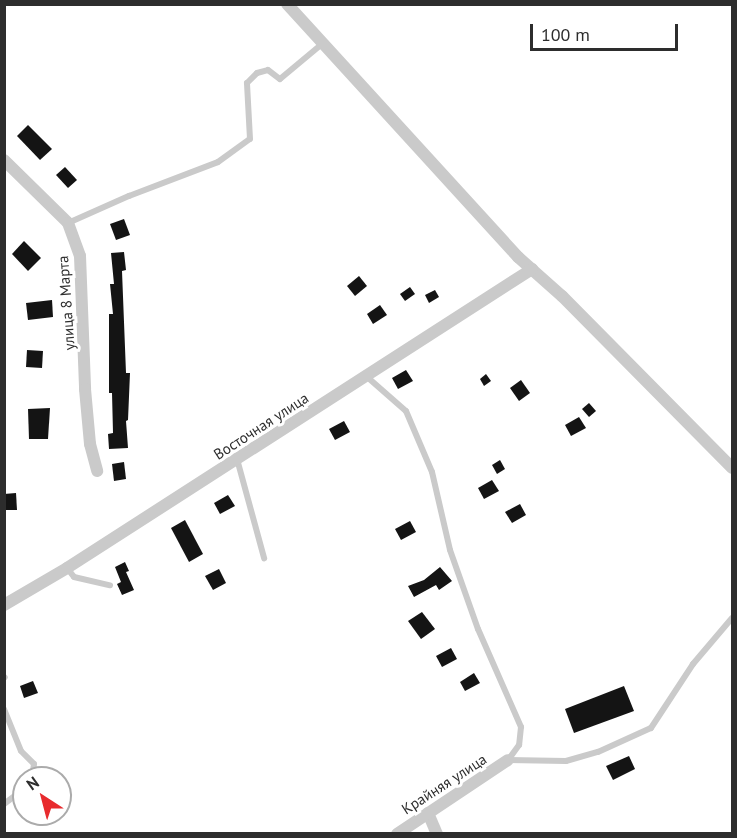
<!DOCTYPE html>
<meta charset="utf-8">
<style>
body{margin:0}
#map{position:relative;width:737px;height:838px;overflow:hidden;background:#fff;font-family:"PT Sans",sans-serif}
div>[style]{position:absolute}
.building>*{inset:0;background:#141414}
.lane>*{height:6px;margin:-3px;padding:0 3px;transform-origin:3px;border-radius:3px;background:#cacaca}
.street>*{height:12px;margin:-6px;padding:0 6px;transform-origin:6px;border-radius:6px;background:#cacaca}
span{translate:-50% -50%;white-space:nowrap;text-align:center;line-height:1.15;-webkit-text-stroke:6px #fff;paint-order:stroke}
.street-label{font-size:15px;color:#2d2d2d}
.frame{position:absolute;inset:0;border:6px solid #2d2d2d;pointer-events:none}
.north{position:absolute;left:12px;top:766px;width:60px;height:60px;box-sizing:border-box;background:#fff;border:2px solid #ababab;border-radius:50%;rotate:324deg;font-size:16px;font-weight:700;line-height:24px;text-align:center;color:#2d2d2d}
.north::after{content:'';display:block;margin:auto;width:21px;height:27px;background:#e82b2e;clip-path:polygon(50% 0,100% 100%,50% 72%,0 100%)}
.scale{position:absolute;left:530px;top:24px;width:148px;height:27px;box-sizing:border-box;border:3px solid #2d2d2d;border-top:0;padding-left:8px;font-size:18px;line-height:21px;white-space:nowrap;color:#2d2d2d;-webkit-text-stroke:4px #fff;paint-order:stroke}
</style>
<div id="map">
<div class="building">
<div style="clip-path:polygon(28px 125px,52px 149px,40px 160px,17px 136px)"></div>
<div style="clip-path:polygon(65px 167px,77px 180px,68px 188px,56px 175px)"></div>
<div style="clip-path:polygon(124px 219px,130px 235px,116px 240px,110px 224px)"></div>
<div style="clip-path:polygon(24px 241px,41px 258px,28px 271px,12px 254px)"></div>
<div style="clip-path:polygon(124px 252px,126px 270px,122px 271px,126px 373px,130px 373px,128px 420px,126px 421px,128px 448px,109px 449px,108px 434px,113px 433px,112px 393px,109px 393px,109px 314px,113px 314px,110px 284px,114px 284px,111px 253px)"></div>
<div style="clip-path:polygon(359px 276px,367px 286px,355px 296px,347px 286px)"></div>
<div style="clip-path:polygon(410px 287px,415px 294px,405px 301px,400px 294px)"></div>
<div style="clip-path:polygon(435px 290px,439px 297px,429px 303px,425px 295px)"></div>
<div style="clip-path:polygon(52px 300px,53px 317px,28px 320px,26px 303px)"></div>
<div style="clip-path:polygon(380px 305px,387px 315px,373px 324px,367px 314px)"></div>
<div style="clip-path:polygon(27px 350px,43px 351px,42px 368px,26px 367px)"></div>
<div style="clip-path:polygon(406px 370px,413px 381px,398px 389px,392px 378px)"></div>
<div style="clip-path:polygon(486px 374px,491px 381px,484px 386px,480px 379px)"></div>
<div style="clip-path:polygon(521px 380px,530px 393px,519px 401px,510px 388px)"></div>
<div style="clip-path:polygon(589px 403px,596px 411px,589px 417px,582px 409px)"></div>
<div style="clip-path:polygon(50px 408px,48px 439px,29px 439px,28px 409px)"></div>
<div style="clip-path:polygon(579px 417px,586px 428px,571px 436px,565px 425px)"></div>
<div style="clip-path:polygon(344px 421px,350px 432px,335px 440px,329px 429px)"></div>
<div style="clip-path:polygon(500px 460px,505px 469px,497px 474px,492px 465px)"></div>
<div style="clip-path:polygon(124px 462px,126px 479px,114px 481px,112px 464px)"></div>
<div style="clip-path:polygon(492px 480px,499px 491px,484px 499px,478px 488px)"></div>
<div style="clip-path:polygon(16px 493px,17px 510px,4px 510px,4px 494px)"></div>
<div style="clip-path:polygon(228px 495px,235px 506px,220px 514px,214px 503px)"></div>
<div style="clip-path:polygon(520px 504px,526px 515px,512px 523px,505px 512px)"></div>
<div style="clip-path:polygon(185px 520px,203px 554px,189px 562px,171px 528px)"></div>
<div style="clip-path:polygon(410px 521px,416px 532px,401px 540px,395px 529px)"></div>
<div style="clip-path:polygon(125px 562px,129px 571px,126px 572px,134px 590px,122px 595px,117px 584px,121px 582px,115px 567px)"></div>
<div style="clip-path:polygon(440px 567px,452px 581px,439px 590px,436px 585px,414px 597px,408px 586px,424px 580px)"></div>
<div style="clip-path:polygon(219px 569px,226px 583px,213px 590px,205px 576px)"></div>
<div style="clip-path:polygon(422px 612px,435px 629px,421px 639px,408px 621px)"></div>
<div style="clip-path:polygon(451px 648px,457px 659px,442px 667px,436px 656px)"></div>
<div style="clip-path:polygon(474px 673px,480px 683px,465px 691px,460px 682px)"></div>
<div style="clip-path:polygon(33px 681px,38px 693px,24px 698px,20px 686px)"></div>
<div style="clip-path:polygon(624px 686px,634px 711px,574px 733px,565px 709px)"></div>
<div style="clip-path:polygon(629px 756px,635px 769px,613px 780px,606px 766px)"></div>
</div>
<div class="lane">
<div style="left:68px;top:223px;width:67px;rotate:-23.9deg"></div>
<div style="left:129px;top:196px;width:95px;rotate:-20.9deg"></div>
<div style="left:218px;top:162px;width:39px;rotate:-36deg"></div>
<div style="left:250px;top:139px;width:56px;rotate:-93.1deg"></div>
<div style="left:247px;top:83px;width:14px;rotate:-45deg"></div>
<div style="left:257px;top:73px;width:11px;rotate:-15deg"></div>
<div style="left:268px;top:70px;width:15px;rotate:37deg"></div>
<div style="left:280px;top:79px;width:55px;rotate:-39.8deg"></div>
<div style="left:366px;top:376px;width:53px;rotate:41.2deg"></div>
<div style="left:406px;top:411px;width:66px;rotate:66.9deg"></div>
<div style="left:432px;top:472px;width:80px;rotate:77deg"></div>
<div style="left:450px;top:550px;width:84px;rotate:70.5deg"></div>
<div style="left:478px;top:629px;width:107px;rotate:66.3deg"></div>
<div style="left:521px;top:727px;width:18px;rotate:96deg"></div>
<div style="left:519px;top:745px;width:19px;rotate:126deg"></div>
<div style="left:237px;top:459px;width:103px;rotate:74.7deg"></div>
<div style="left:67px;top:568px;width:11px;rotate:52deg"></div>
<div style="left:74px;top:577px;width:37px;rotate:13deg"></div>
<div style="left:4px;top:678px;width:1px;rotate:-45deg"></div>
<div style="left:4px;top:709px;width:45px;rotate:68deg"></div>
<div style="left:21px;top:751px;width:18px;rotate:45deg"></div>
<div style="left:34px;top:764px;width:14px;rotate:98deg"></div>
<div style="left:508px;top:760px;width:58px;rotate:1deg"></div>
<div style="left:566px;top:761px;width:33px;rotate:-16deg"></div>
<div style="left:598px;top:752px;width:58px;rotate:-24.4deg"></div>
<div style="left:651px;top:728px;width:77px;rotate:-56.7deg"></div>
<div style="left:693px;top:664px;width:60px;rotate:-49.7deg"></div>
<div style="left:4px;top:804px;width:25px;rotate:-37deg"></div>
</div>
<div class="street">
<div style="left:287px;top:4px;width:343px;rotate:47.6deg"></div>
<div style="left:518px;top:257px;width:59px;rotate:41.6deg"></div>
<div style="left:562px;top:296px;width:242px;rotate:45.3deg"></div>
<div style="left:4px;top:160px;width:90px;rotate:44.5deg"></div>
<div style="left:68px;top:223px;width:35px;rotate:70deg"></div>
<div style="left:80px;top:256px;width:133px;rotate:87.8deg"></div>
<div style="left:85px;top:389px;width:55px;rotate:84.8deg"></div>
<div style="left:90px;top:444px;width:28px;rotate:75deg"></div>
<div style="left:4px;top:605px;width:73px;rotate:-30.4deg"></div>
<div style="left:67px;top:568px;width:553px;rotate:-32.74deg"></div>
<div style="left:428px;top:813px;width:23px;rotate:67deg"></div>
<div style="left:397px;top:834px;width:133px;rotate:-33.7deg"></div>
</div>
<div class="street-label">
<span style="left:66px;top:303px;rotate:-94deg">улица 8 Марта</span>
<span style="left:261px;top:426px;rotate:-33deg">Восточная улица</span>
<span style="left:444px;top:784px;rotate:-33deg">Крайняя улица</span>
</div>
<div class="frame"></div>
<div class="north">N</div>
<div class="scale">100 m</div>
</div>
